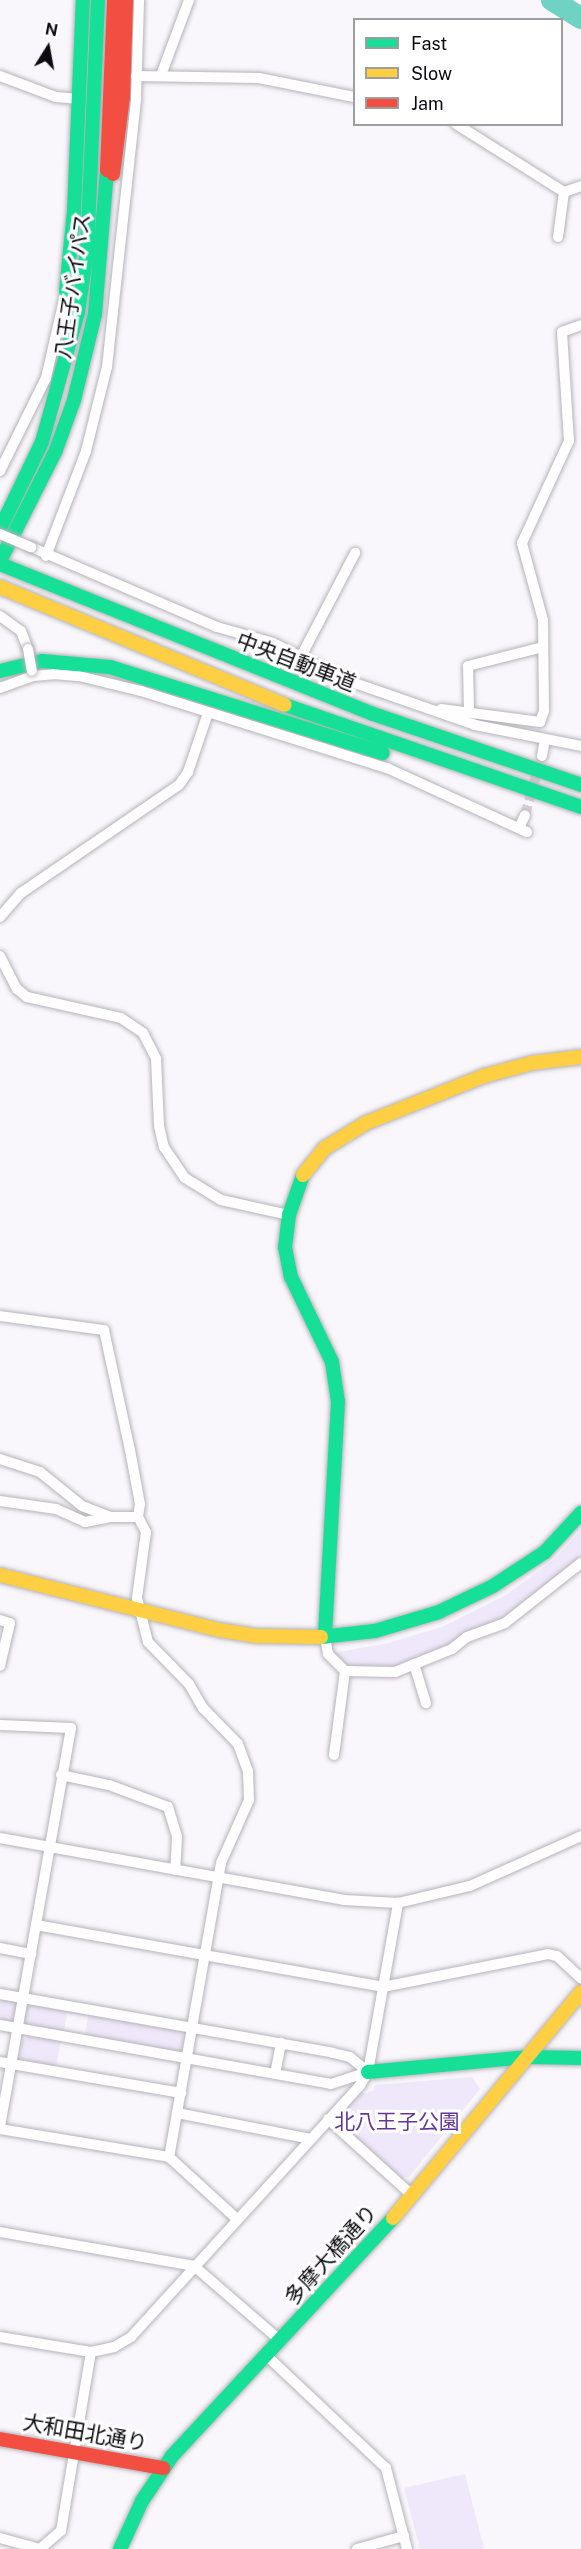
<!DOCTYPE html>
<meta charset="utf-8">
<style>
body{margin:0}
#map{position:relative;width:581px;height:2549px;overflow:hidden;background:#f9f7fb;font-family:"Public Sans","Noto Sans JP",sans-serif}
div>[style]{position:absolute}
.green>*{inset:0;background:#efe8fa}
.river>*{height:22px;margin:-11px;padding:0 11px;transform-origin:11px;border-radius:11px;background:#6fd2c2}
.street-tunnel>*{height:10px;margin-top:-5px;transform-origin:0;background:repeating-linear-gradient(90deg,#d6d4d8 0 10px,transparent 0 15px)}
.roads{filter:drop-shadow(0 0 2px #b5b3b8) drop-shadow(0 0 2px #b5b3b8)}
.street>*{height:10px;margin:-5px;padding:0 5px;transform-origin:5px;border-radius:5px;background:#fefefe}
.fast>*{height:14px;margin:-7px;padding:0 7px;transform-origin:7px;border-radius:7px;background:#16e098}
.slow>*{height:14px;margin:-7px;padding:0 7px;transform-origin:7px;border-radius:7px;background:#ffcf43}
.jam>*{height:14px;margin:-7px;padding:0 7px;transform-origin:7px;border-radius:7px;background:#f24e42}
.bridges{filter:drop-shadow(0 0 2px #b5b3b8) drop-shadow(0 0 2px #b5b3b8)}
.street-bridge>*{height:10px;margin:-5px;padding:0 5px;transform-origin:5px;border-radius:5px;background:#fefefe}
span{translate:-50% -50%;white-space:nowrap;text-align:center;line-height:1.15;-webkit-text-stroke:6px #fff;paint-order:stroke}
.street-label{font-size:21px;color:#0d0b11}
.park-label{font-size:21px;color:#633798}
.legend{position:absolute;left:353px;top:18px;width:210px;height:108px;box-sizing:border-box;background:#fff;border:2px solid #9e9da0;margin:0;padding:8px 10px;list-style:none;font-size:18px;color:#0d0b11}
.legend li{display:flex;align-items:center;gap:12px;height:30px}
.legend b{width:30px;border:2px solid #9e9da0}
.north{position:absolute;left:18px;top:18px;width:60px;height:60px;-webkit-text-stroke:4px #fff;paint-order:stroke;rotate:11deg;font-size:16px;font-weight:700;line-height:24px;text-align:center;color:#0d0b11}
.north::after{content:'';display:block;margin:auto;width:21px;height:27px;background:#0d0b11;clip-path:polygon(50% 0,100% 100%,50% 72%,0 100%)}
</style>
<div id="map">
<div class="green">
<div style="clip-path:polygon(581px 1530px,581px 1563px,529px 1606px,395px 1672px,345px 1671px,328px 1654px,389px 1643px,444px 1626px,506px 1595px,555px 1559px)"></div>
<div style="clip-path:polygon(evenodd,0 1998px,182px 2032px,185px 2047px,178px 2053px,0 2022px,0 1998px,67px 2013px,88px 2016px,85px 2035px,64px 2031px,67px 2013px)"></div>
<div style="clip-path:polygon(31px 2034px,61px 2039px,56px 2067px,23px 2061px,20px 2057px,22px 2041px)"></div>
<div style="clip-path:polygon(472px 2077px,480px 2089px,409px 2177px,400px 2178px,340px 2123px,338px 2116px,361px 2091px,365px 2094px,374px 2090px,374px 2085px)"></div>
<div style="clip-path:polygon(465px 2474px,484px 2549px,420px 2549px,404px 2488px)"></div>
</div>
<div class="river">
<div style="left:552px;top:0;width:34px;rotate:32deg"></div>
</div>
<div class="street-tunnel">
<div style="left:525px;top:815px;width:51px;rotate:-74.1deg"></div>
</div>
<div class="roads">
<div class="street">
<div style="left:161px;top:75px;width:80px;rotate:-69.5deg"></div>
<div style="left:0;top:76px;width:60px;rotate:20.6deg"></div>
<div style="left:56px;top:97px;width:23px;rotate:5deg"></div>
<div style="left:136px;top:76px;width:123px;rotate:0.9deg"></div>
<div style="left:259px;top:78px;width:97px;rotate:11.3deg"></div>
<div style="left:456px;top:124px;width:128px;rotate:32.2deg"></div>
<div style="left:564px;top:192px;width:18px;rotate:-19deg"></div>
<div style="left:558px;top:237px;width:45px;rotate:-82.4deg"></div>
<div style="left:0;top:471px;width:104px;rotate:-63.7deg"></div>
<div style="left:46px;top:378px;width:89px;rotate:-77.1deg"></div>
<div style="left:31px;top:547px;width:202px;rotate:23.3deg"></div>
<div style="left:217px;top:627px;width:58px;rotate:15.9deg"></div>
<div style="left:273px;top:643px;width:85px;rotate:26.6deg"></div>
<div style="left:349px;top:681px;width:133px;rotate:19.2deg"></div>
<div style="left:475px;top:725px;width:108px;rotate:11.2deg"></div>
<div style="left:46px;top:556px;width:112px;rotate:-69.1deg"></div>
<div style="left:86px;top:451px;width:87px;rotate:-76deg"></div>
<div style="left:107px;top:367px;width:271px;rotate:-83.8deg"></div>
<div style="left:136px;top:98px;width:98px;rotate:-88.2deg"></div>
<div style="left:0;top:616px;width:26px;rotate:36deg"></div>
<div style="left:21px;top:631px;width:19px;rotate:69deg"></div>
<div style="left:295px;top:668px;width:130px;rotate:-62.4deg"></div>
<div style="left:0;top:688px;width:35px;rotate:-20deg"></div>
<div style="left:33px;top:676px;width:21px;rotate:-5deg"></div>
<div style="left:54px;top:674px;width:25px;rotate:5deg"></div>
<div style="left:79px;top:676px;width:64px;rotate:13.6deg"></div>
<div style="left:141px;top:691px;width:258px;rotate:17.4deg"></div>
<div style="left:387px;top:768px;width:154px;rotate:24.6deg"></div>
<div style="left:441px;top:709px;width:100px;rotate:7.5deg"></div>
<div style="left:540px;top:722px;width:12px;rotate:-70deg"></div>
<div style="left:544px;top:711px;width:91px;rotate:-90.6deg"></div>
<div style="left:543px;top:620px;width:80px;rotate:-105.3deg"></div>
<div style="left:522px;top:543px;width:112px;rotate:-65.3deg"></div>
<div style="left:569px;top:441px;width:109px;rotate:-93.7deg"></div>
<div style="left:562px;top:332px;width:20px;rotate:-20deg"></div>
<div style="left:469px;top:712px;width:46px;rotate:-91.2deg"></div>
<div style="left:468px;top:666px;width:77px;rotate:-14.2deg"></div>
<div style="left:542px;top:756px;width:17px;rotate:-80deg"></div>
<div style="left:519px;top:828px;width:14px;rotate:-65deg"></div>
<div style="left:0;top:917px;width:32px;rotate:-49deg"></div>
<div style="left:21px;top:893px;width:191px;rotate:-34.4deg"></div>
<div style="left:179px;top:785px;width:16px;rotate:-55deg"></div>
<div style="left:188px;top:772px;width:62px;rotate:-71.3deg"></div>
<div style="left:0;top:956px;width:37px;rotate:63deg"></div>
<div style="left:17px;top:989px;width:13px;rotate:39deg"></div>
<div style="left:27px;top:997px;width:96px;rotate:12.6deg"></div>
<div style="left:121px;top:1018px;width:27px;rotate:34deg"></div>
<div style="left:143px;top:1033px;width:29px;rotate:63deg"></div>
<div style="left:156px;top:1059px;width:67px;rotate:87.4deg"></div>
<div style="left:159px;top:1126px;width:22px;rotate:77deg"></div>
<div style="left:164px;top:1147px;width:37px;rotate:56deg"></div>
<div style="left:185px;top:1178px;width:42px;rotate:31.4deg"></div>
<div style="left:221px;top:1200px;width:70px;rotate:12.4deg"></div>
<div style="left:0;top:1316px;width:105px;rotate:7.7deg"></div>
<div style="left:104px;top:1330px;width:123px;rotate:77.8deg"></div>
<div style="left:130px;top:1450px;width:55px;rotate:79.5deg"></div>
<div style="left:140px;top:1504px;width:13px;rotate:99deg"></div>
<div style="left:138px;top:1517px;width:17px;rotate:62deg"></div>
<div style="left:146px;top:1532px;width:67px;rotate:97.8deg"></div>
<div style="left:137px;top:1598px;width:45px;rotate:76deg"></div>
<div style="left:148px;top:1642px;width:59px;rotate:45.7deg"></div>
<div style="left:189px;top:1684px;width:28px;rotate:60deg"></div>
<div style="left:203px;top:1708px;width:50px;rotate:45.8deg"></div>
<div style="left:238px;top:1744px;width:29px;rotate:70deg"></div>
<div style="left:248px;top:1771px;width:29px;rotate:88deg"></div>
<div style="left:249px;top:1800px;width:69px;rotate:114deg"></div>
<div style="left:221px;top:1863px;width:299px;rotate:100deg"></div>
<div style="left:0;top:1459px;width:42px;rotate:18deg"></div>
<div style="left:40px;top:1472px;width:54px;rotate:39deg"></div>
<div style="left:82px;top:1506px;width:31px;rotate:21deg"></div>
<div style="left:111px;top:1517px;width:27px"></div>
<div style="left:0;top:1501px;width:57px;rotate:8.1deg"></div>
<div style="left:56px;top:1509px;width:32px;rotate:24deg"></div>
<div style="left:85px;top:1522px;width:26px;rotate:-11deg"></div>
<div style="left:0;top:1620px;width:10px;rotate:17deg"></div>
<div style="left:10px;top:1623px;width:44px;rotate:103.1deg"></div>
<div style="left:325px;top:1637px;width:17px;rotate:80deg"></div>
<div style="left:328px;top:1654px;width:24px;rotate:45deg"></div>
<div style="left:345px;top:1671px;width:50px;rotate:1.1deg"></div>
<div style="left:395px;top:1672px;width:61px;rotate:-22deg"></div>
<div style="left:452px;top:1649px;width:19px;rotate:-39deg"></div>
<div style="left:467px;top:1637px;width:40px;rotate:-20.2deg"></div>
<div style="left:505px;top:1623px;width:97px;rotate:-38.3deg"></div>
<div style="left:414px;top:1664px;width:41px;rotate:72.9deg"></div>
<div style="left:0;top:1725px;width:71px;rotate:2.4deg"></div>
<div style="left:71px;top:1728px;width:403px;rotate:100.1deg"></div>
<div style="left:334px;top:1755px;width:85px;rotate:-82.5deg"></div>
<div style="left:61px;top:1775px;width:49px;rotate:11.8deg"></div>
<div style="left:109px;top:1785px;width:63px;rotate:20.4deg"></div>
<div style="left:168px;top:1807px;width:31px;rotate:73deg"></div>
<div style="left:177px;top:1837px;width:33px;rotate:93deg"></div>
<div style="left:0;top:1838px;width:350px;rotate:10.2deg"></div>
<div style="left:344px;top:1900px;width:54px;rotate:3.2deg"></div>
<div style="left:398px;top:1903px;width:74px;rotate:-13.3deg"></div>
<div style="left:470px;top:1886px;width:122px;rotate:-24.2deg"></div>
<div style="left:36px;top:1925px;width:352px;rotate:10.1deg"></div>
<div style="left:383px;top:1987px;width:168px;rotate:-11.3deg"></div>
<div style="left:548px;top:1954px;width:9px;rotate:13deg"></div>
<div style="left:557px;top:1956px;width:33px;rotate:43deg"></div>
<div style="left:0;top:1948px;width:32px;rotate:11deg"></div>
<div style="left:0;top:1994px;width:338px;rotate:10deg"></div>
<div style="left:333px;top:2053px;width:17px;rotate:13deg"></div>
<div style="left:350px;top:2057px;width:23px;rotate:40deg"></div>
<div style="left:0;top:2025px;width:336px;rotate:10.1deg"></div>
<div style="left:331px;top:2084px;width:38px;rotate:-18deg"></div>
<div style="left:0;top:2062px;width:184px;rotate:9.7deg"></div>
<div style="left:275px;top:2074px;width:32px;rotate:-79deg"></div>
<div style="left:177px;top:2113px;width:136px;rotate:11deg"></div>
<div style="left:328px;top:2119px;width:115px;rotate:42.2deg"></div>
<div style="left:0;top:2129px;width:171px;rotate:9.4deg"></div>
<div style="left:169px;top:2157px;width:92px;rotate:42.4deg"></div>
<div style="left:0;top:2232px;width:197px;rotate:9.9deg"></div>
<div style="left:194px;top:2266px;width:115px;rotate:40.8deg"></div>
<div style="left:0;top:2337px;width:92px;rotate:9.4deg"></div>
<div style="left:91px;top:2352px;width:24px;rotate:-12deg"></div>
<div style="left:114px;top:2347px;width:20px;rotate:-30deg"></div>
<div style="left:131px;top:2337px;width:341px;rotate:-47.7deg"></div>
<div style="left:360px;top:2085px;width:15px;rotate:-58deg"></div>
<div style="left:368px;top:2072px;width:172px;rotate:-79.9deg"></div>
<div style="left:267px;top:2356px;width:163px;rotate:43.3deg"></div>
<div style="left:386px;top:2468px;width:84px;rotate:75.5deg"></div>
<div style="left:0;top:2538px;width:41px;rotate:15.4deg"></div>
<div style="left:40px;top:2549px;width:28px;rotate:-41deg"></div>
<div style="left:61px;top:2531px;width:181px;rotate:-80.5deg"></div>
<div style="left:357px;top:2549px;width:49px;rotate:-15.5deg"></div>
</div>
<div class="fast">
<div style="left:66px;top:291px;width:80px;rotate:-84.3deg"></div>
<div style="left:74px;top:211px;width:211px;rotate:-87.6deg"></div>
<div style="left:0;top:529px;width:97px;rotate:-64.2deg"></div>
<div style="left:42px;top:442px;width:135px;rotate:-74.5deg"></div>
<div style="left:78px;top:312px;width:61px;rotate:-81.5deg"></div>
<div style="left:87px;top:252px;width:252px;rotate:-87.5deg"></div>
<div style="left:0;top:561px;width:124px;rotate:-63.2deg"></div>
<div style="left:56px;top:450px;width:53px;rotate:-70.2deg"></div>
<div style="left:74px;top:400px;width:89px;rotate:-76.3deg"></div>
<div style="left:95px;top:314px;width:144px;rotate:-85.2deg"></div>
<div style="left:0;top:564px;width:402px;rotate:21.9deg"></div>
<div style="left:373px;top:714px;width:220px;rotate:18.8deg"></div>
<div style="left:0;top:671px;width:43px;rotate:-13.4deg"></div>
<div style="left:42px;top:661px;width:68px;rotate:5deg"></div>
<div style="left:110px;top:667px;width:286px;rotate:17.5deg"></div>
<div style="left:285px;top:705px;width:313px;rotate:19deg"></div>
<div style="left:303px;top:1175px;width:42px;rotate:109.3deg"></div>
<div style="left:289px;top:1215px;width:32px;rotate:97deg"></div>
<div style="left:285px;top:1247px;width:31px;rotate:79deg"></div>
<div style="left:291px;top:1277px;width:94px;rotate:64.2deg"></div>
<div style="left:332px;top:1362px;width:40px;rotate:81.5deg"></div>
<div style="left:338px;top:1402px;width:235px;rotate:93.2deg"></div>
<div style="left:321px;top:1637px;width:54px;rotate:-6.3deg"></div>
<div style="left:375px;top:1631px;width:67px;rotate:-16.5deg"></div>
<div style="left:439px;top:1612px;width:60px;rotate:-25.7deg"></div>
<div style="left:493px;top:1586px;width:62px;rotate:-33.2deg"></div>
<div style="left:545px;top:1552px;width:53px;rotate:-47.3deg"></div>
<div style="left:368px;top:2072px;width:161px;rotate:-5.4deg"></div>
<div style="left:528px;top:2057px;width:53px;rotate:1.1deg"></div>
<div style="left:120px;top:2549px;width:53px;rotate:-65.4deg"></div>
<div style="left:142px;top:2501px;width:54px;rotate:-56.3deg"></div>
<div style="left:172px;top:2456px;width:325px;rotate:-47.1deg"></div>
</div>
<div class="slow">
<div style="left:0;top:587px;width:308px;rotate:22.5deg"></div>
<div style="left:303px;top:1175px;width:35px;rotate:-51deg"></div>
<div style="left:325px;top:1148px;width:48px;rotate:-31.4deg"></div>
<div style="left:366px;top:1123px;width:127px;rotate:-21.7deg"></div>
<div style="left:484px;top:1076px;width:50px;rotate:-15.2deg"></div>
<div style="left:532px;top:1063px;width:49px;rotate:-7deg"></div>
<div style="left:0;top:1575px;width:226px;rotate:14.1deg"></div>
<div style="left:219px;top:1630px;width:39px;rotate:9deg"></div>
<div style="left:258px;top:1636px;width:63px;rotate:0.9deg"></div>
<div style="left:393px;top:2218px;width:294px;rotate:-50.2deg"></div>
</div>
<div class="jam">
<div style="left:107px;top:170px;width:170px;rotate:-87.6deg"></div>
<div style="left:113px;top:174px;width:78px;rotate:-82.6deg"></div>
<div style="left:123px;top:97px;width:97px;rotate:-88.2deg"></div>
<div style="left:0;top:2439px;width:166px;rotate:10.1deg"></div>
</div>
</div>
<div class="bridges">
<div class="street-bridge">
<div style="left:0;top:534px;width:34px;rotate:23deg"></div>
<div style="left:28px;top:649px;width:22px;rotate:80deg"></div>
</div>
</div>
<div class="street-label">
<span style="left:73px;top:286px;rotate:-82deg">八王子バイパス</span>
<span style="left:296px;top:662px;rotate:21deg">中央自動車道</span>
<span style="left:331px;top:2255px;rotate:-48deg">多摩大橋通り</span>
<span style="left:85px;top:2433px;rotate:10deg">大和田北通り</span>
</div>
<div class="park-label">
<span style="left:397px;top:2122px">北八王子公園</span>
</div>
<ul class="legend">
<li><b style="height:8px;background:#16e098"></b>Fast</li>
<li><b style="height:8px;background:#ffcf43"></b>Slow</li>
<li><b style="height:8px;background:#f24e42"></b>Jam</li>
</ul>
<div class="north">N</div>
</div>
